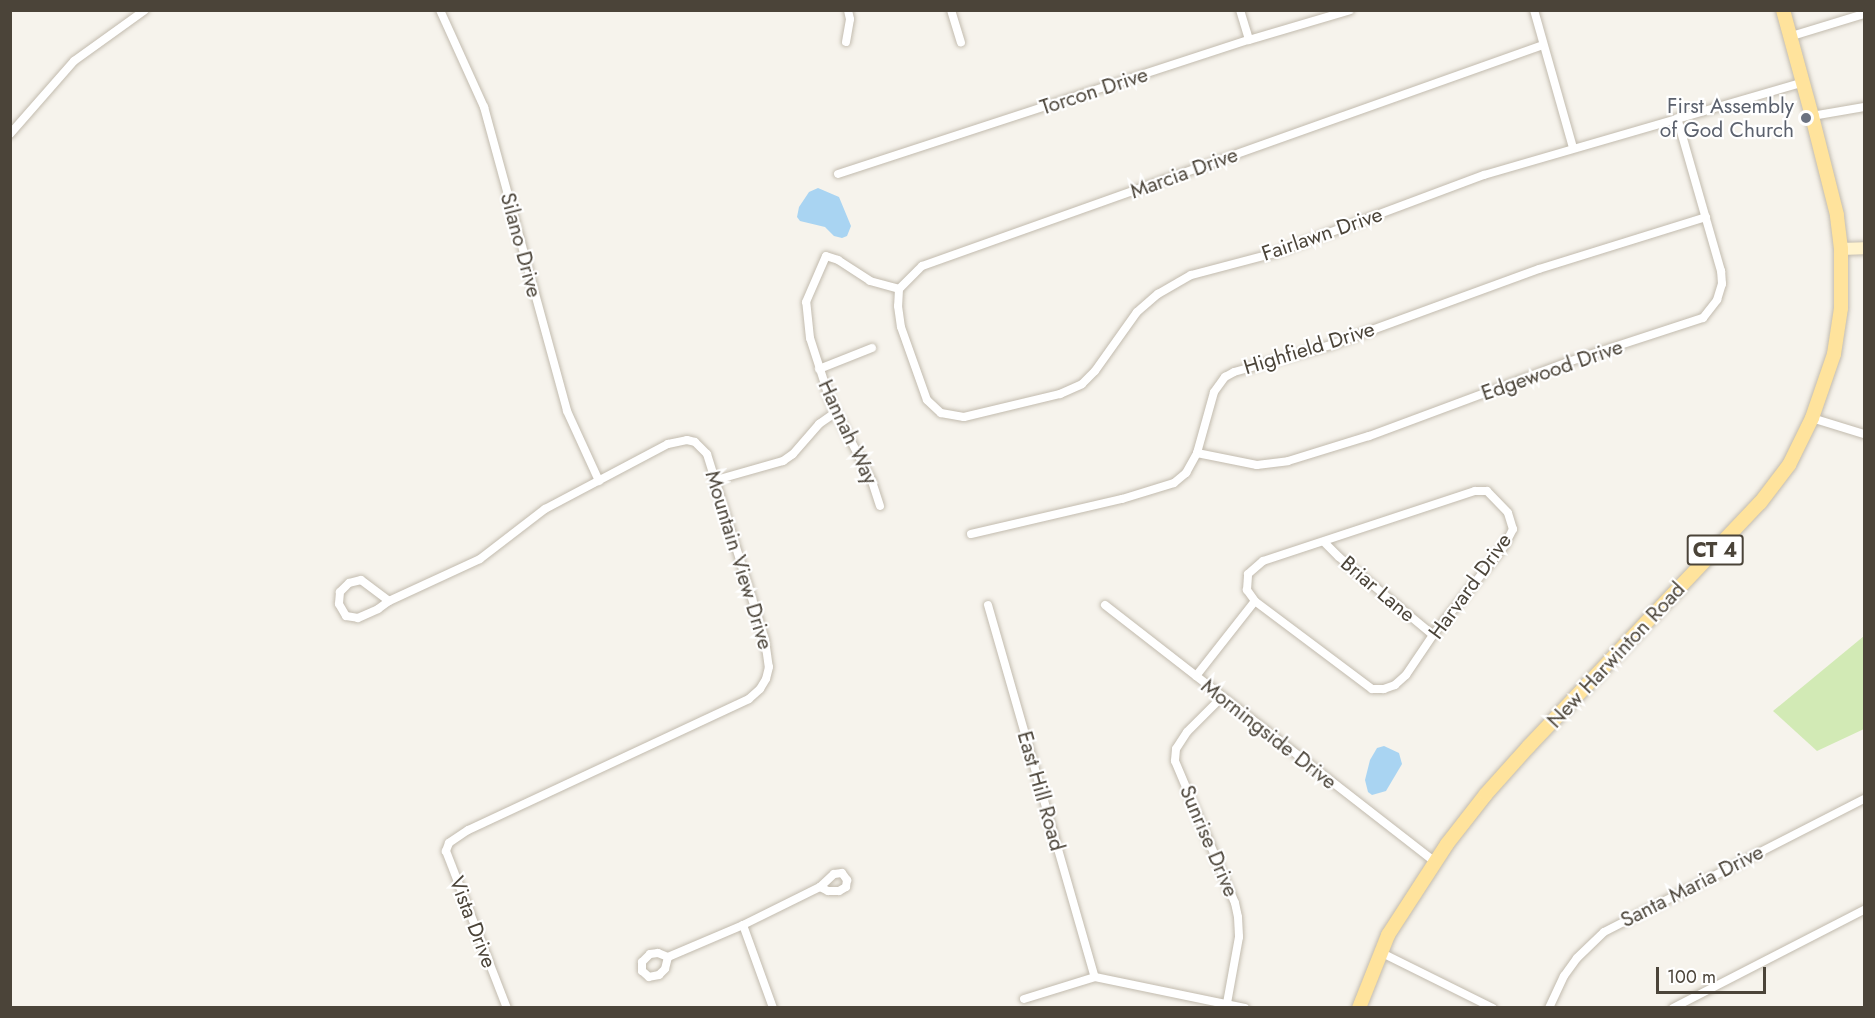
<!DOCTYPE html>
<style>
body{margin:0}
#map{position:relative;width:1875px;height:1018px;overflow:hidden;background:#f6f3ec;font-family:Jost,sans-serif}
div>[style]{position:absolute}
.green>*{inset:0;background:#d2eab5}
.water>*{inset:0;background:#a9d4f2}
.roads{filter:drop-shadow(0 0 2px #c2bbae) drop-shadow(0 0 2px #c2bbae)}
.minor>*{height:8px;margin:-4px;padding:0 4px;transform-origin:4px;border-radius:4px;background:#fff}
.secondary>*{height:12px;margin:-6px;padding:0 6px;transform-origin:6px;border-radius:6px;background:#fff3cd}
.primary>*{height:14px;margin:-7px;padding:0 7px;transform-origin:7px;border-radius:7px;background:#ffe39c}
.dots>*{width:16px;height:16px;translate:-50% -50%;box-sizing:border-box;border:3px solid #fff;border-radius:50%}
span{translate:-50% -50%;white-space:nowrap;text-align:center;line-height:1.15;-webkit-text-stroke:4.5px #fff;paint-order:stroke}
.shield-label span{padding:2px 4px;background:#fff;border:2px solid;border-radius:4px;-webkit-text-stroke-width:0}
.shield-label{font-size:20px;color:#4b4439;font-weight:700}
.street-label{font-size:21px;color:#4b4439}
.worship-label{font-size:21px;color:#5b616d}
.right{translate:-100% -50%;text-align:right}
.frame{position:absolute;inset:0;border:12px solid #4b4439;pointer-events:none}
.scale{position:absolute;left:1656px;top:967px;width:110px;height:27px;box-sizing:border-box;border:3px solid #4b4439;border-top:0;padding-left:8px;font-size:18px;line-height:21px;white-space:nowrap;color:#4b4439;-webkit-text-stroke:4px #fff;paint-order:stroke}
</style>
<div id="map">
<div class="green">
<div style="clip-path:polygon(1864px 636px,1864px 729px,1817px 751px,1773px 711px)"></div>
</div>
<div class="water">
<div style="clip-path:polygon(818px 188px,839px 197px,851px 226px,847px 236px,842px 238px,834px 236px,825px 227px,800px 221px,797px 217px,799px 207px,809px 192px)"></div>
<div style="clip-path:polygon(1384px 746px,1399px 753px,1402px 764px,1386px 791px,1372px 795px,1368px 792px,1365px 780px,1370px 760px,1377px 748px)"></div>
</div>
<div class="roads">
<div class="minor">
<div style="left:440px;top:10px;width:107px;rotate:65.6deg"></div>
<div style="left:484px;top:107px;width:315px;rotate:74.7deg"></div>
<div style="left:567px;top:411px;width:77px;rotate:65.4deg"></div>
<div style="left:951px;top:10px;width:34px;rotate:73deg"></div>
<div style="left:1240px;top:10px;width:31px;rotate:73deg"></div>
<div style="left:1534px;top:10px;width:143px;rotate:74.2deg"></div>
<div style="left:1792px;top:36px;width:75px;rotate:-17deg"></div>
<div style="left:846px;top:42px;width:23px;rotate:-80deg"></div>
<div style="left:850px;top:19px;width:9px;rotate:-103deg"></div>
<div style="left:1543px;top:45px;width:659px;rotate:160.41deg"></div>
<div style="left:922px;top:266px;width:33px;rotate:135deg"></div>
<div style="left:899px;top:289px;width:17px;rotate:93deg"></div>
<div style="left:898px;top:306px;width:21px;rotate:82deg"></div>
<div style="left:901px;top:327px;width:77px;rotate:70.4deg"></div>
<div style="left:927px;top:400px;width:19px;rotate:43deg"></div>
<div style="left:941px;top:413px;width:23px;rotate:10deg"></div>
<div style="left:964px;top:417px;width:99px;rotate:-13.5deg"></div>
<div style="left:1060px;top:394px;width:24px;rotate:-24deg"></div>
<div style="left:1082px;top:384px;width:18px;rotate:-45deg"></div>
<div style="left:1095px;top:371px;width:72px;rotate:-54.6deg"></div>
<div style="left:1137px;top:312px;width:28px;rotate:-41deg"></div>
<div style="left:1158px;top:294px;width:38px;rotate:-30deg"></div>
<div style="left:1191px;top:275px;width:87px;rotate:-14.7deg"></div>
<div style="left:1275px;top:253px;width:223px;rotate:-20.5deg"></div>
<div style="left:1484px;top:175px;width:333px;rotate:-16.2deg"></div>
<div style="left:1812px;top:116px;width:53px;rotate:-9.8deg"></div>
<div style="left:10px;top:134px;width:97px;rotate:-48.8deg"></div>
<div style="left:74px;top:61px;width:87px;rotate:-35.7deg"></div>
<div style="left:838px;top:174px;width:432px;rotate:-18.1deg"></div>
<div style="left:1249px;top:40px;width:105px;rotate:-16.5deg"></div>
<div style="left:819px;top:369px;width:57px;rotate:-21.6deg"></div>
<div style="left:1812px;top:418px;width:54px;rotate:17.1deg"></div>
<div style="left:1197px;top:453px;width:61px;rotate:11.3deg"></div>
<div style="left:1257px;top:465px;width:31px;rotate:-7deg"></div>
<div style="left:1288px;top:461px;width:85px;rotate:-17.2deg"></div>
<div style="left:1369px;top:436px;width:212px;rotate:-20.4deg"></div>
<div style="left:1568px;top:362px;width:142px;rotate:-18.1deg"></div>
<div style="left:1703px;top:318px;width:23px;rotate:-52deg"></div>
<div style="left:1717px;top:300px;width:17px;rotate:-73deg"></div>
<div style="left:1722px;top:284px;width:13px;rotate:-94deg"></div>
<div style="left:1721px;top:271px;width:159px;rotate:-106deg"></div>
<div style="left:716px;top:480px;width:70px;rotate:-15.8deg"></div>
<div style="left:783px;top:461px;width:12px;rotate:-35deg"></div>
<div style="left:793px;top:454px;width:40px;rotate:-49deg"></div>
<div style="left:819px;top:424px;width:19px;rotate:-35deg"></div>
<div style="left:1475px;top:491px;width:12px"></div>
<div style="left:1487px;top:491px;width:30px;rotate:46deg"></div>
<div style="left:1508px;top:513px;width:17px;rotate:73deg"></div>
<div style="left:1513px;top:529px;width:18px;rotate:117deg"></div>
<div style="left:1505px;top:545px;width:115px;rotate:128.7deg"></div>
<div style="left:1433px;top:635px;width:48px;rotate:124deg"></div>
<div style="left:1406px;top:675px;width:15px;rotate:138deg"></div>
<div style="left:1395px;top:685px;width:12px;rotate:160deg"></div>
<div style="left:1384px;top:689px;width:12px;rotate:180deg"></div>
<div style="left:1372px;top:689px;width:146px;rotate:-143.1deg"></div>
<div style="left:1255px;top:601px;width:14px;rotate:-126deg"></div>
<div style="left:1247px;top:590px;width:16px;rotate:-86deg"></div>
<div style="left:1248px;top:574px;width:20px;rotate:-41deg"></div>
<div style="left:1263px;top:561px;width:223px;rotate:-18.3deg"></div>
<div style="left:880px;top:506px;width:26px;rotate:-108deg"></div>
<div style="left:872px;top:481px;width:88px;rotate:-117.7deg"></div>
<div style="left:831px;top:403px;width:68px;rotate:-107.9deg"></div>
<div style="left:810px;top:338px;width:36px;rotate:-96deg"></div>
<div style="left:806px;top:302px;width:50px;rotate:-66.5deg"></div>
<div style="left:826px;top:256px;width:13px;rotate:18deg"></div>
<div style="left:838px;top:260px;width:38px;rotate:33deg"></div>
<div style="left:870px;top:281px;width:30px;rotate:15deg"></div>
<div style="left:971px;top:534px;width:155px;rotate:-13.1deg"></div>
<div style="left:1122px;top:499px;width:54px;rotate:-17.1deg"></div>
<div style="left:1174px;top:483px;width:16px;rotate:-40deg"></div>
<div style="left:1186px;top:473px;width:23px;rotate:-61deg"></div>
<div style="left:1197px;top:453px;width:63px;rotate:-74.4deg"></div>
<div style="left:1214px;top:392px;width:19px;rotate:-54deg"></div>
<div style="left:1225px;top:377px;width:10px;rotate:-29deg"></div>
<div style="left:1234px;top:372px;width:101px;rotate:-15.6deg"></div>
<div style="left:1331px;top:345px;width:221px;rotate:-20.1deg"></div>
<div style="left:1539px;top:269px;width:175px;rotate:-17.3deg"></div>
<div style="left:1324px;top:542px;width:21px;rotate:45deg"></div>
<div style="left:1339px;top:557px;width:122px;rotate:39.7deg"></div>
<div style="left:389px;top:601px;width:35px;rotate:-143deg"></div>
<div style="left:361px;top:580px;width:12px;rotate:166deg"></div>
<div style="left:349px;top:583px;width:13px;rotate:135deg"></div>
<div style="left:340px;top:592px;width:12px;rotate:95deg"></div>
<div style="left:339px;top:604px;width:14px;rotate:60deg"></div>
<div style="left:346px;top:616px;width:12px;rotate:9deg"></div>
<div style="left:358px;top:618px;width:22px;rotate:-24deg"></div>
<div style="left:378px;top:609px;width:14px;rotate:-36deg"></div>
<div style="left:389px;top:601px;width:100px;rotate:-24.8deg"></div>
<div style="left:480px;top:559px;width:82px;rotate:-37.6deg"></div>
<div style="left:545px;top:509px;width:139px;rotate:-27.9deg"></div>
<div style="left:668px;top:444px;width:19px;rotate:-12deg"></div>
<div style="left:687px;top:440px;width:8px;rotate:14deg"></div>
<div style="left:695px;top:442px;width:17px;rotate:45deg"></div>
<div style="left:707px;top:454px;width:195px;rotate:72.7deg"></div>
<div style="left:765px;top:640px;width:27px;rotate:82deg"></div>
<div style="left:769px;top:667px;width:12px;rotate:104deg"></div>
<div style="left:766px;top:679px;width:12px;rotate:121deg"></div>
<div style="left:760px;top:689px;width:15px;rotate:138deg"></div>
<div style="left:749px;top:699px;width:310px;rotate:155deg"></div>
<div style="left:468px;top:830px;width:23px;rotate:146deg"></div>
<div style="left:449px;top:843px;width:9px;rotate:111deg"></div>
<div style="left:446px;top:851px;width:168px;rotate:68.8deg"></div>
<div style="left:988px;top:605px;width:387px;rotate:74deg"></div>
<div style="left:1105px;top:605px;width:418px;rotate:37.9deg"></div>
<div style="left:1196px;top:676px;width:95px;rotate:-51.8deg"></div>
<div style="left:1222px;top:697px;width:49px;rotate:135deg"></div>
<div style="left:1187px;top:732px;width:20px;rotate:123deg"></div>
<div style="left:1176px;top:749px;width:12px;rotate:95deg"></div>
<div style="left:1175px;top:761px;width:154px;rotate:67.1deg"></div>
<div style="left:1235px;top:903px;width:14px;rotate:78deg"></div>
<div style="left:1238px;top:917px;width:20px;rotate:87deg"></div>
<div style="left:1239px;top:937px;width:67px;rotate:100.3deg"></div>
<div style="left:743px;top:925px;width:88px;rotate:70.1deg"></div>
<div style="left:1380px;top:952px;width:126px;rotate:26.4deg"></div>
<div style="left:668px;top:957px;width:12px;rotate:104deg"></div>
<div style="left:665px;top:969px;width:8px;rotate:135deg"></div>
<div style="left:659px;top:975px;width:10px;rotate:169deg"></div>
<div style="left:649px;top:977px;width:9px;rotate:-139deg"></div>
<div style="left:642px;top:971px;width:9px;rotate:-90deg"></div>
<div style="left:642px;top:962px;width:11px;rotate:-45deg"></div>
<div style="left:650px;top:954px;width:8px;rotate:-7deg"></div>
<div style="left:658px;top:953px;width:11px;rotate:22deg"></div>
<div style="left:668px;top:957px;width:82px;rotate:-23.1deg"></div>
<div style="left:743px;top:925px;width:86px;rotate:-26.3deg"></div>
<div style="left:820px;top:887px;width:19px;rotate:-43deg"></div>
<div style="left:834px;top:874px;width:8px;rotate:-7deg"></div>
<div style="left:842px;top:873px;width:9px;rotate:54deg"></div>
<div style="left:847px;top:880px;width:7px;rotate:98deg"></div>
<div style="left:846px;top:887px;width:8px;rotate:150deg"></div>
<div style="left:839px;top:891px;width:11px;rotate:180deg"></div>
<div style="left:828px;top:891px;width:9px;rotate:-153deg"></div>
<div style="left:1024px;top:999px;width:74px;rotate:-17.2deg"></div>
<div style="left:1095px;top:977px;width:153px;rotate:11.7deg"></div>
<div style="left:1549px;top:1008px;width:35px;rotate:-65deg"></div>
<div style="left:1564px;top:976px;width:22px;rotate:-54deg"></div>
<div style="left:1577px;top:958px;width:37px;rotate:-44deg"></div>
<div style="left:1604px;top:932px;width:292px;rotate:-27.1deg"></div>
<div style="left:1673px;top:1008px;width:215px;rotate:-27.2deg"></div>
</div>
<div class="secondary">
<div style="left:1841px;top:249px;width:23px;rotate:-2deg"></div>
</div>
<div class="primary">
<div style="left:1359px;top:1008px;width:79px;rotate:-68.3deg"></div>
<div style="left:1388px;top:935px;width:108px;rotate:-57deg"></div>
<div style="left:1447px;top:844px;width:63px;rotate:-52deg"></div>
<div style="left:1486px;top:794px;width:64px;rotate:-48.1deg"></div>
<div style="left:1529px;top:746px;width:335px;rotate:-46.5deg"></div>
<div style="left:1760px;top:503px;width:48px;rotate:-52.7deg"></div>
<div style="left:1789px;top:465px;width:52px;rotate:-63.9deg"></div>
<div style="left:1812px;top:418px;width:68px;rotate:-71deg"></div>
<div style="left:1834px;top:354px;width:47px;rotate:-81.3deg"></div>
<div style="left:1841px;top:308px;width:59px;rotate:-90deg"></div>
<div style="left:1841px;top:249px;width:34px;rotate:-97deg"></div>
<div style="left:1837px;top:215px;width:102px;rotate:-104.2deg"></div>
<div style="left:1812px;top:116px;width:110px;rotate:-105.3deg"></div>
</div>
</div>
<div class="dots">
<div style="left:1806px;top:118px;background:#6b7280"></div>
</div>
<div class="shield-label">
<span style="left:1715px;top:550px">CT 4</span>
</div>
<div class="street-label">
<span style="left:1094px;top:91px;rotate:-18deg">Torcon Drive</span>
<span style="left:1184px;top:173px;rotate:-20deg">Marcia Drive</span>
<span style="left:1322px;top:234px;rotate:-19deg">Fairlawn Drive</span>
<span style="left:521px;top:245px;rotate:75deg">Silano Drive</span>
<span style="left:1309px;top:348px;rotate:-17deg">Highfield Drive</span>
<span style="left:1552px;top:370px;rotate:-19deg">Edgewood Drive</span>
<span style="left:848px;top:432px;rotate:65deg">Hannah Way</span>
<span style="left:739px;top:560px;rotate:73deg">Mountain View Drive</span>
<span style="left:1470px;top:586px;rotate:-54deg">Harvard Drive</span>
<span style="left:1378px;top:589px;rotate:40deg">Briar Lane</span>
<span style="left:1616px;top:655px;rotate:-47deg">New Harwinton Road</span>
<span style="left:1269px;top:734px;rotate:38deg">Morningside Drive</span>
<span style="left:1041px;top:791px;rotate:74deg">East Hill Road</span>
<span style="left:1209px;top:841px;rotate:67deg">Sunrise Drive</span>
<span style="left:1692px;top:886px;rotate:-27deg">Santa Maria Drive</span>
<span style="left:473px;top:922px;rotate:69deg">Vista Drive</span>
</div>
<div class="worship-label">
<span class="right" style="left:1794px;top:118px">First Assembly<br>of God Church</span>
</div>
<div class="frame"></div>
<div class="scale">100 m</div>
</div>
